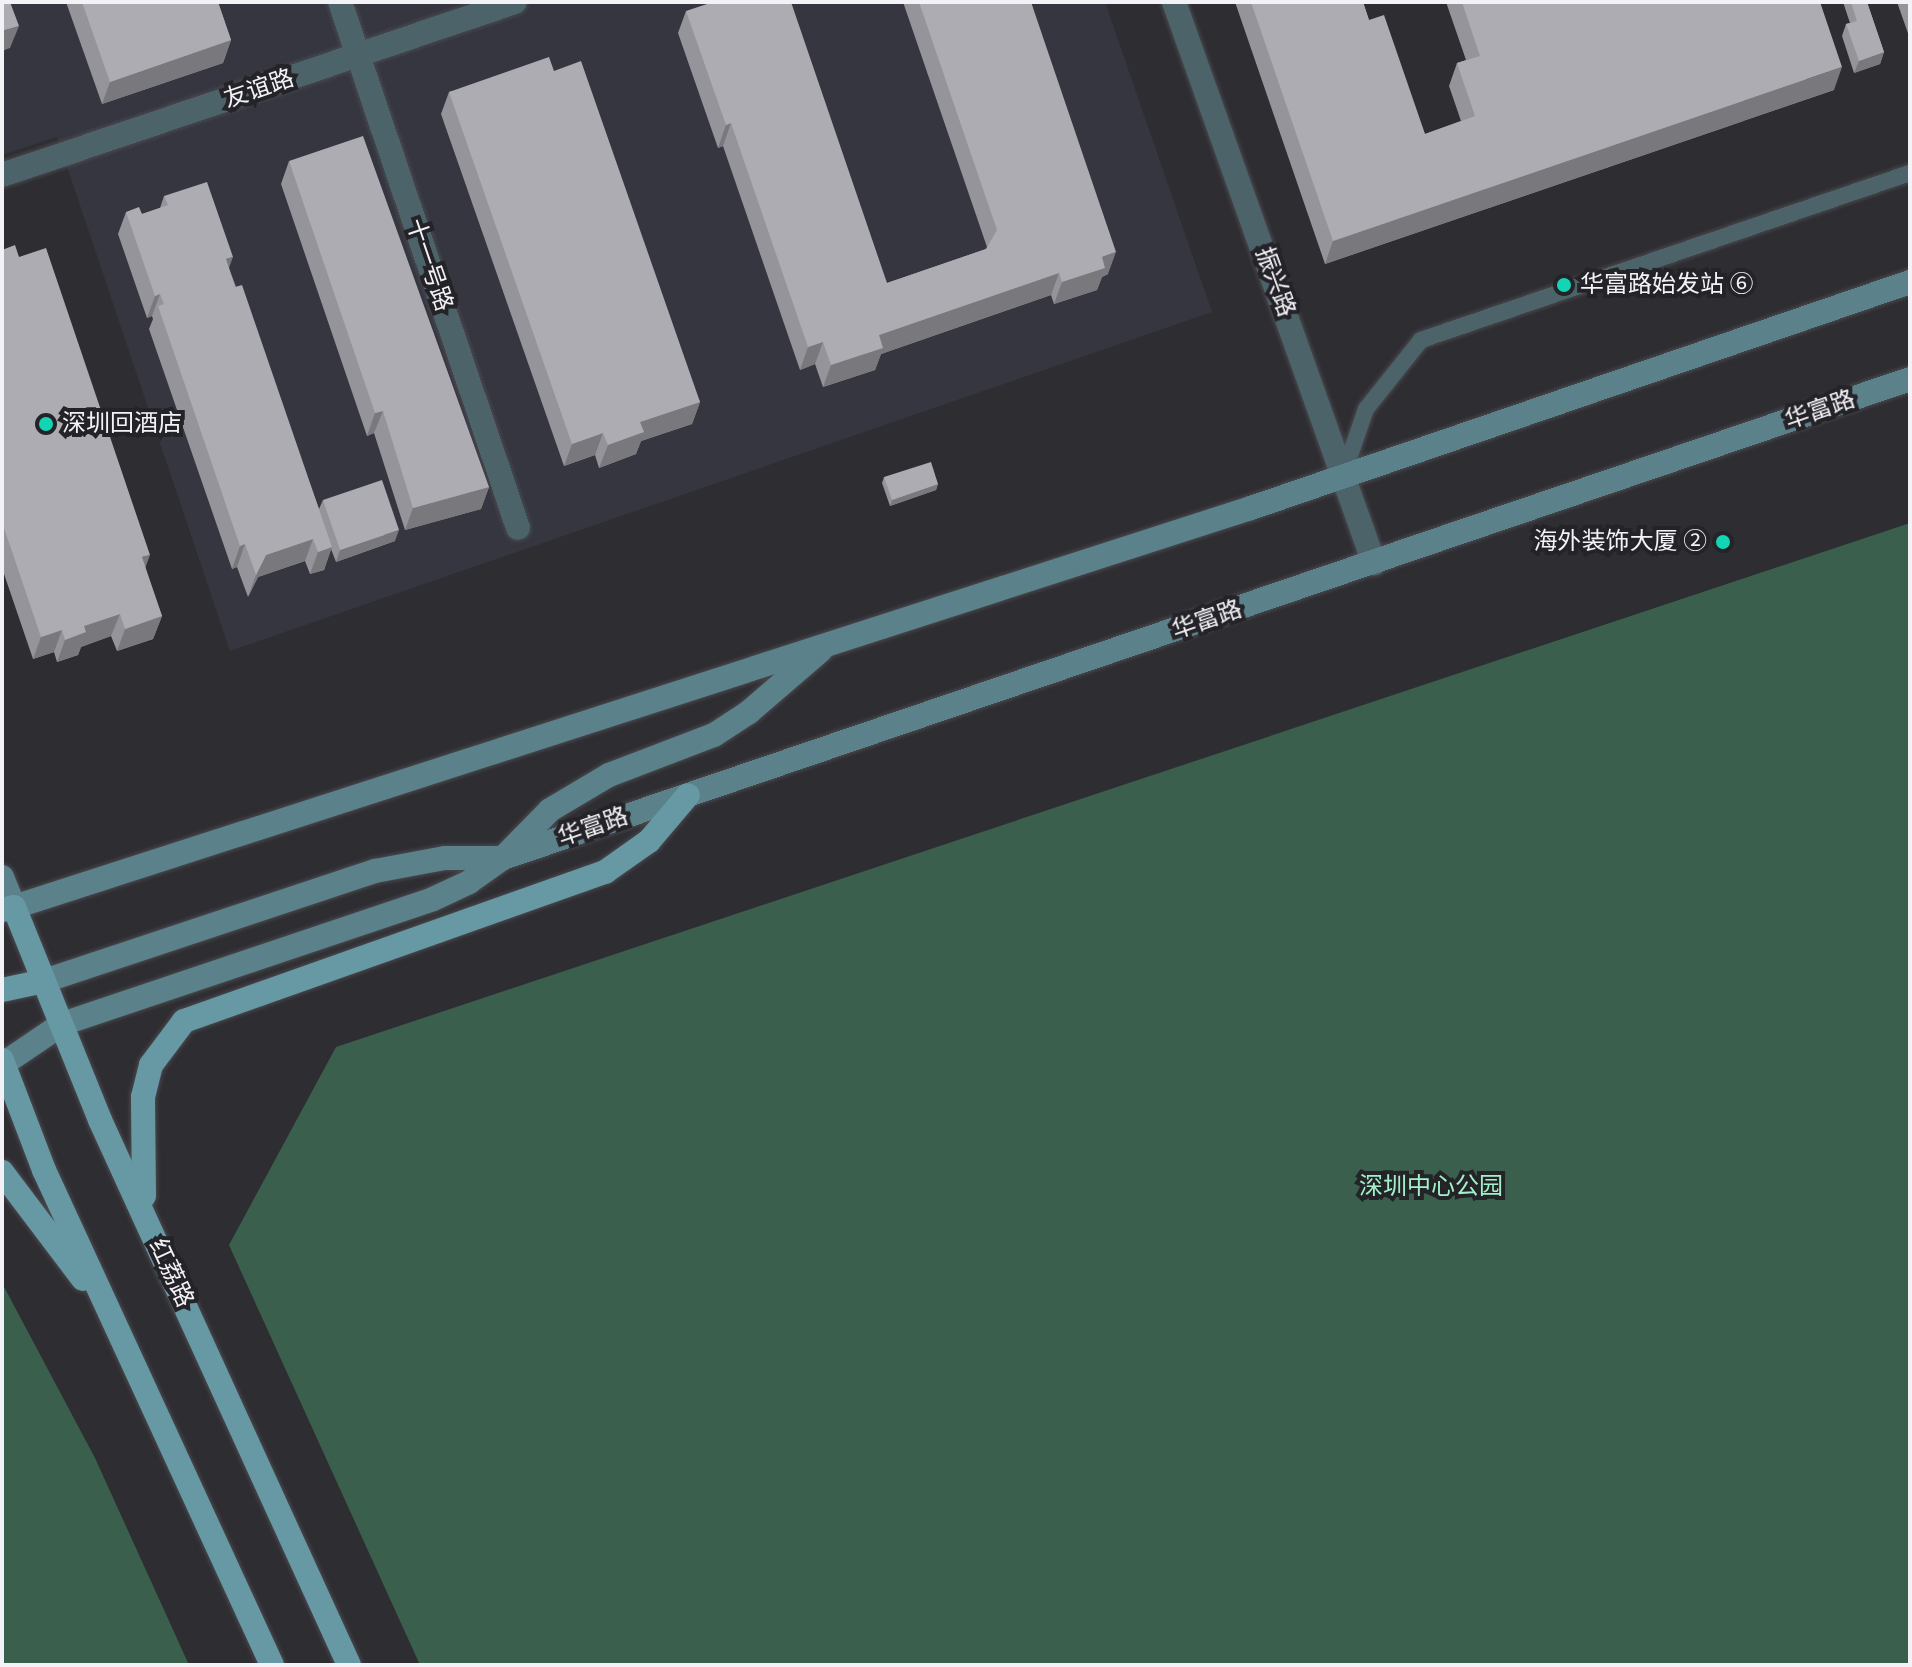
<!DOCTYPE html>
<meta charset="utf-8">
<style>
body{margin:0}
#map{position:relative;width:1912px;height:1667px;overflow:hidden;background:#2d2d32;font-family:"Roboto Condensed","Noto Sans SC",sans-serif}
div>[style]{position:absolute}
.built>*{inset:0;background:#363641}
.green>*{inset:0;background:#3b5f4d}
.roads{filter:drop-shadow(0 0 2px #49494e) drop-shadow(0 0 2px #49494e)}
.service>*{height:16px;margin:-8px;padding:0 8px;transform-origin:8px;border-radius:8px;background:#4c6469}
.tertiary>*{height:24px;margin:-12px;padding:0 12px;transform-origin:12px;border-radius:12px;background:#4c6469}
.secondary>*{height:24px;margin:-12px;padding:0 12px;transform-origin:12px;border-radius:12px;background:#5b828a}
.primary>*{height:24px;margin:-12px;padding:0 12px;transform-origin:12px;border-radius:12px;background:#6699a4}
.wall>*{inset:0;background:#95949a}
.shaded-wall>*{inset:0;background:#79787d}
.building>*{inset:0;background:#adacb3}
.dots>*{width:22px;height:22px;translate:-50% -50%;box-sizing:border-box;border:4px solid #232328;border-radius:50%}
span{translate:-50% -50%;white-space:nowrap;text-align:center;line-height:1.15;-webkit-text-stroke:8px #232328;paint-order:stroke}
.street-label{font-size:24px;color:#f3f3f7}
.poi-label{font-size:24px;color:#f3f3f7}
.left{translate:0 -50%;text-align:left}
.right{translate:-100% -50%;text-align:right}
.park-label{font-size:24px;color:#a0f0c8}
.frame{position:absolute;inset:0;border:4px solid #f3f3f7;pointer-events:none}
</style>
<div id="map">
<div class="built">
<div style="clip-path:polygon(2px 2px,1105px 2px,1212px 312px,230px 651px,57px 137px,2px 155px)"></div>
</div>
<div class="green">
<div style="clip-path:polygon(1910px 523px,1910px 1665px,420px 1665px,229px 1245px,336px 1047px)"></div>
<div style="clip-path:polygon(2px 1283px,95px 1458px,189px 1665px,2px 1665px)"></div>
</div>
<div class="roads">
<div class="service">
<div style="left:1343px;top:476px;width:71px;rotate:-71.1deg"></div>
<div style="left:1366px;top:409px;width:88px;rotate:-51.4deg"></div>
<div style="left:1421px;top:340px;width:517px;rotate:-18.86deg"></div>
</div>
<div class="tertiary">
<div style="left:340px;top:2px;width:555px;rotate:71.3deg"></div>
<div style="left:1174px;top:2px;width:596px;rotate:70.38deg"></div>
<div style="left:2px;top:175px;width:541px;rotate:-18.64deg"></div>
</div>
<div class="secondary">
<div style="left:2px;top:877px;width:32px;rotate:68deg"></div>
<div style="left:14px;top:907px;width:1300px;rotate:-17.88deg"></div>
<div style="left:1251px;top:508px;width:697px;rotate:-18.93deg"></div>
<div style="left:44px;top:981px;width:349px;rotate:-18.4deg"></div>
<div style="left:375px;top:871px;width:71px;rotate:-10.5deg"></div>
<div style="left:445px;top:858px;width:58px"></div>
<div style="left:503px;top:858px;width:1486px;rotate:-18.8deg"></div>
<div style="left:3px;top:1064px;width:71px;rotate:-34.1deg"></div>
<div style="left:62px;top:1024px;width:391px;rotate:-18.6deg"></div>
<div style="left:433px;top:899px;width:40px;rotate:-25deg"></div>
<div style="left:469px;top:882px;width:42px;rotate:-35.2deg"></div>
<div style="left:503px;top:858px;width:67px;rotate:-45.6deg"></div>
<div style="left:550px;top:810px;width:69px;rotate:-30.7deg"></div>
<div style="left:609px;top:775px;width:112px;rotate:-20.9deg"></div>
<div style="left:714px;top:735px;width:42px;rotate:-33.3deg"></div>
<div style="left:749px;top:712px;width:94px;rotate:-40.7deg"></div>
</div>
<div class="primary">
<div style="left:2px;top:910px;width:12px;rotate:-14deg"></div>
<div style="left:14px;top:907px;width:230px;rotate:68deg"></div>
<div style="left:100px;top:1120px;width:599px;rotate:65.45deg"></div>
<div style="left:2px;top:990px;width:43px;rotate:-12.1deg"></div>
<div style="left:2px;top:1060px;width:118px;rotate:69.1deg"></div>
<div style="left:44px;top:1170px;width:545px;rotate:65.27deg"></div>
<div style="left:2px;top:1172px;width:134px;rotate:52.9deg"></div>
<div style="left:144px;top:1196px;width:99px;rotate:-90.6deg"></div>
<div style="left:143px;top:1097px;width:33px;rotate:-76deg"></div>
<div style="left:151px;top:1065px;width:55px;rotate:-53.1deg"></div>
<div style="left:184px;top:1021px;width:447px;rotate:-19.5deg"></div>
<div style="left:605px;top:872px;width:54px;rotate:-35.2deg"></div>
<div style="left:649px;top:841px;width:60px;rotate:-49.7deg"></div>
</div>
</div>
<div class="wall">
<div style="clip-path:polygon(66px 2px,218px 2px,231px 40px,223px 63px,102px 104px)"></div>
<div style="clip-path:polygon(903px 2px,1031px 2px,1108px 274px,1102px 277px,1097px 290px,1054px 304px,1051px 295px,881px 354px,875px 370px,823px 387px,815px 364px,800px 370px,723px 146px,718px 148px,678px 33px,686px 11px,887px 283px,986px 249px,987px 247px)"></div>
<div style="clip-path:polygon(1235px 2px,1363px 2px,1369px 20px,1425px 134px,1461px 121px,1449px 86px,1457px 63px,1466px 60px,1446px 2px,1600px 2px,1834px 90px,1325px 264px)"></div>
<div style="clip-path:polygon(1843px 2px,1867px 2px,1884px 52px,1880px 64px,1854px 73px,1842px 36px,1846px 24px,1850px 23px)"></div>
<div style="clip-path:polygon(1897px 2px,1910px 2px,1910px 39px)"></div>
<div style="clip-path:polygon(554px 71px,700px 402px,692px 424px,641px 441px,636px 454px,599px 468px,595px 455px,564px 466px,441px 114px,449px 92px)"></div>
<div style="clip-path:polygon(289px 161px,489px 487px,481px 509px,405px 530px,374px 433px,367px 436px,281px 184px)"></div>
<div style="clip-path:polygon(164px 196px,229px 268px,319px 509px,323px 500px,395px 541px,336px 562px,331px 549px,324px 570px,310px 574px,305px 561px,258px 577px,248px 597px,237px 567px,232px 569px,149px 329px,153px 319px,152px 316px,147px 318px,118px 234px,126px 212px,142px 214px,160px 208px)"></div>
<div style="clip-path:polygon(2px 250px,19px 257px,145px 568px,162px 616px,153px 639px,117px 651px,111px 636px,81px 647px,78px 655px,57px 662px,54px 652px,33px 659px,2px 568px)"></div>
<div style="clip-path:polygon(884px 477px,938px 484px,936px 490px,890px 506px,882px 483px)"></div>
</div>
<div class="shaded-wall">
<div style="clip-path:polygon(19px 26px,10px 48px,2px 51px,2px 31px)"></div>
<div style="clip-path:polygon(231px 40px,223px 63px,102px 104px,110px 82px)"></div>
<div style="clip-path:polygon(1884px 52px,1880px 64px,1854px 73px,1859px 61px)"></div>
<div style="clip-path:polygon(1842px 67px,1834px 90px,1325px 264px,1333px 241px)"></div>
<div style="clip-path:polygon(731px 123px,723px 146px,718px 148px,726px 125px)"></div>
<div style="clip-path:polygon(1116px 252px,1108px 274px,1102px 277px,1097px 290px,1054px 304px,1062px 282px,1102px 257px)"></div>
<div style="clip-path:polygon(233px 257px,225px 279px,226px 259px)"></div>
<div style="clip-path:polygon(1059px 273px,1051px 295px,881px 354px,875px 370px,823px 387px,831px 365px,879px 335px)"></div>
<div style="clip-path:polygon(160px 294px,152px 316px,147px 318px,155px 296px)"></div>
<div style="clip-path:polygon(823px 342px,815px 364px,800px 370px,808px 347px)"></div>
<div style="clip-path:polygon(700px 402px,692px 424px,641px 441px,636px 454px,599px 468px,608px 445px,640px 422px)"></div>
<div style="clip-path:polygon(383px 411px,374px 433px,367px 436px,375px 413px)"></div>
<div style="clip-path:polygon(603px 433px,595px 455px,564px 466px,572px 444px)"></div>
<div style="clip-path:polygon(938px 484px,936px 490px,890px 506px,892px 500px)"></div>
<div style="clip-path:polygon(489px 487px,481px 509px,405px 530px,413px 508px)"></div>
<div style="clip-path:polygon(399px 530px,395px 541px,336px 562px,340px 550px)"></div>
<div style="clip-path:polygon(313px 539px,305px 561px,258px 577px,248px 597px,256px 575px,266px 555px)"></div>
<div style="clip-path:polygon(245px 544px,237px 567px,232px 569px,240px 546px)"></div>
<div style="clip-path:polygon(332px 547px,324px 570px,310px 574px,318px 552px)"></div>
<div style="clip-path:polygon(150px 555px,142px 577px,142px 557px)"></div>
<div style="clip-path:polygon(120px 614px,111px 636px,81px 647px,78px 655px,57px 662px,65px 640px,84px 626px)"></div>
<div style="clip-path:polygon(162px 616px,153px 639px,117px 651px,125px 629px)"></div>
<div style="clip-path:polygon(62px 630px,54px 652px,33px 659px,41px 637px)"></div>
</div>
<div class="building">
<div style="clip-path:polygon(2px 2px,10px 2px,19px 26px,2px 31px)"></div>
<div style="clip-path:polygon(82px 2px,218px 2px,231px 40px,110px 82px)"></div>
<div style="clip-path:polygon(713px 2px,791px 2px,887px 283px,986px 249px,997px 230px,919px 2px,1031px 2px,1116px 252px,1102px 257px,1105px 268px,1062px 282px,1059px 273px,879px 335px,883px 348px,831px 365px,823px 342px,808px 347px,731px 123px,726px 125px,686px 11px)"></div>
<div style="clip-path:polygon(1251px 2px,1363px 2px,1369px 20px,1384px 15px,1425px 134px,1475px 116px,1457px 63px,1480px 56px,1462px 2px,1820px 2px,1842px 67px,1333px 241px)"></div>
<div style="clip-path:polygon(1851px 2px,1867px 2px,1884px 52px,1859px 61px,1846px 24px,1857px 21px)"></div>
<div style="clip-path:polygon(549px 57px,554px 71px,581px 61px,700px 402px,640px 422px,644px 432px,608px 445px,603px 433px,572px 444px,449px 92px)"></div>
<div style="clip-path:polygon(363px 136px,489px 487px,413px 508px,383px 411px,375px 413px,289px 161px)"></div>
<div style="clip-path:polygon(207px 182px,233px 257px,226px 259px,235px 287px,242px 285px,332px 547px,318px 552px,313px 539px,266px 555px,256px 575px,245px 544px,240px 546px,158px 306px,164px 304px,160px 294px,155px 296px,126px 212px,139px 207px,142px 214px,168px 205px,164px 196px)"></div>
<div style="clip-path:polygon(15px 245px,19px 257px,46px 248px,150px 555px,142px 557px,162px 616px,125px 629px,120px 614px,84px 626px,86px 632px,65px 640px,62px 630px,41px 637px,2px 522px,2px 250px)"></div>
<div style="clip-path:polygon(931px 462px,938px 484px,892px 500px,884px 477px)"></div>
<div style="clip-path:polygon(382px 480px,399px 530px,340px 550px,323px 500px)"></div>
</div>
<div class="dots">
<div style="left:1564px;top:285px;background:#14d5b3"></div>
<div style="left:46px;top:424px;background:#14d5b3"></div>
<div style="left:1723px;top:542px;background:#14d5b3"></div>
</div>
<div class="street-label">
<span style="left:259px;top:89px;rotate:-19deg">友谊路</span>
<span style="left:429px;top:265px;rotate:71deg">十一号路</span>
<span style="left:1275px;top:282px;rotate:70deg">振兴路</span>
<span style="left:1820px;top:410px;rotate:-19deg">华富路</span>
<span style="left:1207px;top:620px;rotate:-19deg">华富路</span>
<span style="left:593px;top:827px;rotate:-19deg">华富路</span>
<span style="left:171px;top:1273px;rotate:65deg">红荔路</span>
</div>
<div class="poi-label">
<span class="left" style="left:1580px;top:285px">华富路始发站 ⑥</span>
<span class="left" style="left:62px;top:424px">深圳回酒店</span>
<span class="right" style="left:1707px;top:542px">海外装饰大厦 ②</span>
</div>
<div class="park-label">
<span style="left:1431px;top:1187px">深圳中心公园</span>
</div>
<div class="frame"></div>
</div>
